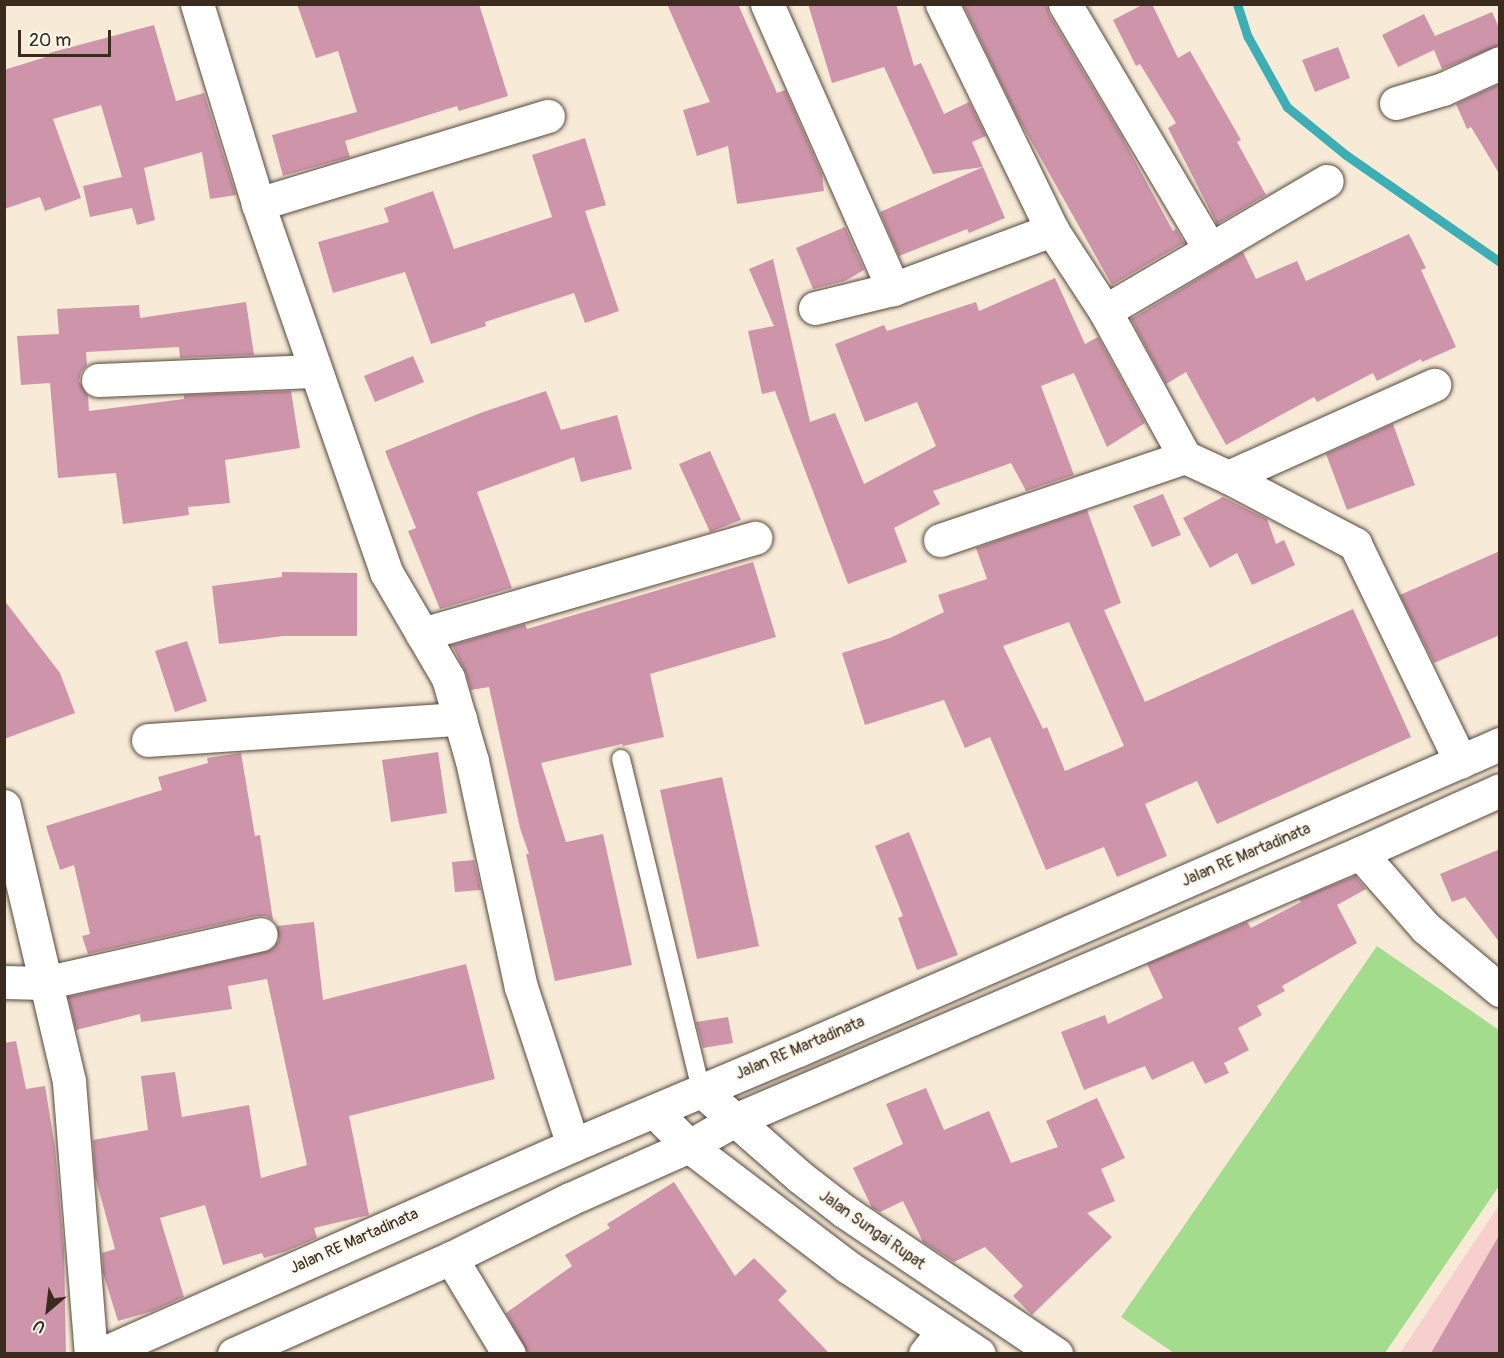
<!DOCTYPE html>
<style>
body{margin:0}
#map{position:relative;width:1504px;height:1358px;overflow:hidden;background:#f7ebd8;font-family:Pangolin,sans-serif}
div>[style]{position:absolute}
.built>*{inset:0;background:#f7d0ce}
.green>*{inset:0;background:#a4dc8e}
.stream>*{height:9px;margin:-4.5px;padding:0 4.5px;transform-origin:4.5px;border-radius:4.5px;background:#3daeb5}
.building>*{inset:0;background:#ce95aa}
.roads{filter:drop-shadow(0 0 2px #57473a) drop-shadow(0 0 2px #57473a)}
.lane>*{height:18px;margin:-9px;padding:0 9px;transform-origin:9px;border-radius:9px;background:#fff}
.street>*{height:33px;margin:-16.5px;padding:0 16.5px;transform-origin:16.5px;border-radius:16.5px;background:#fff}
.primary>*{height:33px;margin:-16.5px;padding:0 16.5px;transform-origin:16.5px;border-radius:16.5px;background:#fff}
.highway>*{height:33px;margin:-16.5px;padding:0 16.5px;transform-origin:16.5px;border-radius:16.5px;background:#fff}
span{translate:-50% -50%;white-space:nowrap;text-align:center;line-height:1.15;-webkit-text-stroke:4.5px #fbf7ec;paint-order:stroke}
.street-label{font-size:16px;color:#3b2a1e}
.frame{position:absolute;inset:0;border:6px solid #3b2a1e;pointer-events:none}
.north{position:absolute;left:18px;top:1280px;width:60px;height:60px;-webkit-text-stroke:4px #fbf7ec;paint-order:stroke;rotate:208deg;font-size:16px;font-weight:700;line-height:24px;text-align:center;color:#3b2a1e}
.north::after{content:'';display:block;margin:auto;width:21px;height:27px;background:#3b2a1e;clip-path:polygon(50% 0,100% 100%,50% 72%,0 100%)}
.scale{position:absolute;left:18px;top:30px;width:93px;height:27px;box-sizing:border-box;border:3px solid #3b2a1e;border-top:0;padding-left:8px;font-size:18px;line-height:21px;white-space:nowrap;color:#3b2a1e;-webkit-text-stroke:4px #fbf7ec;paint-order:stroke}
</style>
<div id="map">
<div class="built">
<div style="clip-path:polygon(1499px 1205px,1499px 1353px,1400px 1353px)"></div>
</div>
<div class="green">
<div style="clip-path:polygon(1377px 946px,1499px 1030px,1499px 1186px,1385px 1353px,1174px 1353px,1121px 1317px)"></div>
</div>
<div class="stream">
<div style="left:1237px;top:4px;width:35px;rotate:72deg"></div>
<div style="left:1248px;top:37px;width:80px;rotate:60.9deg"></div>
<div style="left:1287px;top:107px;width:76px;rotate:39.1deg"></div>
<div style="left:1346px;top:155px;width:188px;rotate:34.8deg"></div>
</div>
<div class="building">
<div style="clip-path:polygon(297px 4px,479px 4px,508px 96px,459px 111px,457px 106px,345px 141px,350px 157px,283px 176px,272px 135px,357px 112px,338px 51px,316px 58px)"></div>
<div style="clip-path:polygon(667px 4px,738px 4px,777px 93px,785px 90px,822px 174px,824px 191px,737px 204px,728px 146px,697px 156px,683px 110px,710px 102px)"></div>
<div style="clip-path:polygon(808px 4px,896px 4px,914px 66px,921px 63px,944px 114px,969px 102px,986px 136px,972px 142px,983px 167px,933px 174px,884px 67px,832px 83px)"></div>
<div style="clip-path:polygon(963px 4px,1046px 4px,1049px 14px,1122px 137px,1173px 231px,1176px 229px,1184px 243px,1112px 285px,1017px 116px)"></div>
<div style="clip-path:polygon(1144px 4px,1152px 4px,1178px 58px,1190px 51px,1241px 140px,1237px 142px,1266px 195px,1217px 224px,1168px 128px,1176px 123px,1140px 64px,1136px 66px,1113px 20px)"></div>
<div style="clip-path:polygon(1492px 12px,1500px 30px,1500px 45px,1442px 69px,1434px 50px,1398px 67px,1382px 35px,1424px 14px,1435px 36px)"></div>
<div style="clip-path:polygon(154px 25px,176px 101px,204px 93px,236px 195px,210px 199px,202px 152px,144px 168px,155px 220px,137px 225px,132px 208px,90px 217px,83px 186px,122px 177px,101px 105px,53px 119px,81px 198px,45px 211px,40px 197px,4px 209px,4px 70px,49px 56px,49px 53px)"></div>
<div style="clip-path:polygon(1338px 47px,1350px 78px,1315px 92px,1302px 60px)"></div>
<div style="clip-path:polygon(1500px 84px,1500px 175px,1471px 127px,1467px 129px,1456px 104px)"></div>
<div style="clip-path:polygon(585px 138px,606px 205px,585px 211px,619px 311px,585px 323px,574px 293px,485px 322px,486px 326px,431px 344px,405px 272px,333px 293px,318px 242px,389px 222px,384px 208px,433px 191px,454px 249px,552px 217px,532px 155px)"></div>
<div style="clip-path:polygon(983px 167px,1005px 218px,969px 233px,967px 229px,899px 256px,880px 212px)"></div>
<div style="clip-path:polygon(845px 227px,864px 270px,845px 281px,813px 289px,796px 248px)"></div>
<div style="clip-path:polygon(1409px 234px,1426px 268px,1421px 270px,1456px 347px,1422px 362px,1421px 359px,1377px 381px,1373px 373px,1317px 402px,1314px 397px,1226px 445px,1186px 372px,1166px 384px,1131px 319px,1243px 252px,1256px 279px,1297px 261px,1306px 281px)"></div>
<div style="clip-path:polygon(773px 259px,810px 422px,835px 413px,864px 484px,936px 446px,917px 402px,865px 422px,835px 344px,884px 325px,887px 331px,976px 302px,979px 311px,1055px 278px,1085px 344px,1098px 337px,1145px 423px,1107px 447px,1074px 373px,1041px 386px,1074px 475px,1026px 491px,1011px 463px,933px 491px,940px 504px,894px 528px,907px 562px,848px 584px,775px 391px,762px 394px,748px 331px,774px 326px,749px 269px)"></div>
<div style="clip-path:polygon(246px 302px,254px 355px,180px 358px,179px 347px,86px 352px,87px 365px,81px 372px,79px 381px,88px 396px,89px 411px,184px 399px,184px 395px,291px 391px,300px 448px,225px 460px,230px 503px,188px 507px,189px 515px,123px 524px,116px 473px,58px 478px,50px 383px,21px 385px,17px 336px,59px 334px,57px 309px,139px 305px,140px 318px)"></div>
<div style="clip-path:polygon(413px 356px,424px 382px,375px 402px,364px 376px)"></div>
<div style="clip-path:polygon(546px 391px,561px 430px,617px 415px,632px 469px,581px 482px,574px 457px,477px 492px,512px 588px,440px 609px,408px 531px,416px 528px,385px 451px,483px 412px)"></div>
<div style="clip-path:polygon(1393px 424px,1415px 485px,1347px 510px,1326px 454px)"></div>
<div style="clip-path:polygon(710px 451px,741px 520px,710px 532px,679px 464px)"></div>
<div style="clip-path:polygon(1163px 494px,1181px 535px,1152px 547px,1133px 506px)"></div>
<div style="clip-path:polygon(1223px 497px,1267px 519px,1276px 544px,1284px 540px,1295px 565px,1252px 585px,1237px 553px,1210px 568px,1183px 518px)"></div>
<div style="clip-path:polygon(evenodd,1087px 510px,1121px 603px,1104px 610px,1145px 702px,1353px 609px,1411px 737px,1217px 824px,1197px 781px,1145px 804px,1167px 856px,1117px 877px,1104px 847px,1046px 870px,990px 737px,965px 748px,944px 700px,865px 725px,842px 653px,890px 638px,944px 612px,938px 595px,987px 579px,976px 548px,1087px 510px,1069px 622px,1124px 746px,1065px 771px,1047px 727px,1043px 729px,1003px 646px,1069px 622px)"></div>
<div style="clip-path:polygon(1500px 551px,1500px 635px,1434px 663px,1400px 595px)"></div>
<div style="clip-path:polygon(753px 562px,776px 637px,650px 674px,664px 737px,623px 746px,622px 744px,541px 763px,566px 842px,603px 834px,632px 965px,555px 981px,526px 854px,529px 854px,520px 828px,489px 687px,471px 690px,466px 673px,452px 645px,525px 624px,527px 629px)"></div>
<div style="clip-path:polygon(282px 572px,357px 573px,357px 636px,283px 636px,219px 644px,212px 586px,282px 577px)"></div>
<div style="clip-path:polygon(4px 600px,60px 673px,75px 713px,4px 739px)"></div>
<div style="clip-path:polygon(187px 641px,207px 701px,175px 712px,155px 651px)"></div>
<div style="clip-path:polygon(438px 752px,447px 813px,391px 822px,382px 760px)"></div>
<div style="clip-path:polygon(241px 753px,255px 836px,260px 835px,273px 920px,266px 916px,257px 916px,88px 954px,82px 936px,90px 934px,74px 865px,60px 870px,46px 826px,162px 790px,158px 777px,208px 763px,207px 758px)"></div>
<div style="clip-path:polygon(722px 777px,759px 946px,697px 959px,660px 790px)"></div>
<div style="clip-path:polygon(909px 832px,958px 955px,917px 970px,898px 918px,903px 916px,875px 846px)"></div>
<div style="clip-path:polygon(1500px 849px,1500px 943px,1465px 897px,1452px 902px,1440px 874px)"></div>
<div style="clip-path:polygon(474px 860px,481px 890px,455px 892px,452px 862px)"></div>
<div style="clip-path:polygon(1355px 876px,1366px 889px,1337px 905px,1357px 943px,1282px 986px,1285px 991px,1257px 1006px,1262px 1015px,1238px 1028px,1249px 1050px,1224px 1063px,1229px 1073px,1205px 1084px,1193px 1061px,1152px 1080px,1145px 1066px,1084px 1090px,1061px 1032px,1105px 1015px,1108px 1024px,1163px 998px,1147px 964px,1247px 922px,1251px 928px,1301px 902px,1299px 899px)"></div>
<div style="clip-path:polygon(314px 922px,323px 1000px,466px 964px,495px 1079px,349px 1116px,369px 1215px,314px 1228px,317px 1238px,287px 1251px,264px 1258px,262px 1253px,223px 1265px,205px 1205px,160px 1218px,184px 1297px,153px 1311px,118px 1321px,103px 1273px,102px 1253px,115px 1249px,95px 1176px,93px 1140px,148px 1130px,141px 1076px,175px 1072px,182px 1117px,249px 1105px,261px 1178px,307px 1165px,267px 979px,228px 986px,232px 1009px,141px 1022px,140px 1014px,76px 1030px,68px 997px,265px 952px,273px 948px,279px 940px,277px 926px)"></div>
<div style="clip-path:polygon(728px 1017px,733px 1043px,703px 1048px,696px 1022px)"></div>
<div style="clip-path:polygon(16px 1041px,26px 1089px,45px 1086px,55px 1147px,64px 1250px,66px 1353px,4px 1353px,4px 1043px)"></div>
<div style="clip-path:polygon(926px 1088px,944px 1130px,989px 1111px,1011px 1163px,1058px 1147px,1046px 1121px,1097px 1098px,1125px 1158px,1101px 1169px,1115px 1201px,1087px 1213px,1112px 1237px,1032px 1315px,1013px 1296px,1023px 1286px,985px 1247px,954px 1262px,923px 1242px,903px 1201px,880px 1212px,872px 1208px,853px 1168px,903px 1144px,886px 1104px)"></div>
<div style="clip-path:polygon(674px 1182px,735px 1276px,754px 1258px,787px 1291px,778px 1300px,829px 1353px,528px 1353px,506px 1313px,572px 1266px,565px 1255px,610px 1228px,607px 1224px)"></div>
<div style="clip-path:polygon(1500px 1234px,1500px 1353px,1431px 1353px)"></div>
</div>
<div class="roads">
<div class="lane">
<div style="left:621px;top:759px;width:341px;rotate:76.4deg"></div>
</div>
<div class="street">
<div style="left:197px;top:4px;width:209px;rotate:73deg"></div>
<div style="left:258px;top:204px;width:390px;rotate:70.8deg"></div>
<div style="left:386px;top:572px;width:123px;rotate:59.7deg"></div>
<div style="left:448px;top:678px;width:86px;rotate:73.9deg"></div>
<div style="left:472px;top:761px;width:231px;rotate:77.8deg"></div>
<div style="left:521px;top:987px;width:166px;rotate:71.8deg"></div>
<div style="left:767px;top:4px;width:312px;rotate:66.1deg"></div>
<div style="left:942px;top:4px;width:251px;rotate:64deg"></div>
<div style="left:1052px;top:230px;width:97px;rotate:56.8deg"></div>
<div style="left:1105px;top:311px;width:166px;rotate:61.3deg"></div>
<div style="left:1185px;top:457px;width:47px;rotate:24.9deg"></div>
<div style="left:1228px;top:477px;width:144px;rotate:27.8deg"></div>
<div style="left:1355px;top:544px;width:242px;rotate:64.1deg"></div>
<div style="left:1065px;top:4px;width:285px;rotate:59.4deg"></div>
<div style="left:1396px;top:103px;width:49px;rotate:-16.6deg"></div>
<div style="left:1443px;top:89px;width:63px;rotate:-24.5deg"></div>
<div style="left:258px;top:204px;width:303px;rotate:-16.9deg"></div>
<div style="left:815px;top:308px;width:80px;rotate:-13.7deg"></div>
<div style="left:893px;top:289px;width:170px;rotate:-20.4deg"></div>
<div style="left:1105px;top:311px;width:257px;rotate:-30.4deg"></div>
<div style="left:98px;top:380px;width:216px;rotate:-2.4deg"></div>
<div style="left:1228px;top:477px;width:226px;rotate:-24.1deg"></div>
<div style="left:940px;top:540px;width:259px;rotate:-18.7deg"></div>
<div style="left:422px;top:634px;width:347px;rotate:-16.1deg"></div>
<div style="left:148px;top:740px;width:313px;rotate:-3.9deg"></div>
<div style="left:4px;top:806px;width:284px;rotate:76.7deg"></div>
<div style="left:69px;top:1082px;width:273px;rotate:85.4deg"></div>
<div style="left:1360px;top:853px;width:100px;rotate:48.7deg"></div>
<div style="left:1426px;top:928px;width:97px;rotate:40deg"></div>
<div style="left:4px;top:982px;width:40px;rotate:1.4deg"></div>
<div style="left:44px;top:983px;width:222px;rotate:-12.7deg"></div>
<div style="left:451px;top:1258px;width:112px;rotate:58.9deg"></div>
<div style="left:925px;top:1354px;width:29px;rotate:-52deg"></div>
</div>
<div class="primary">
<div style="left:701px;top:1090px;width:132px;rotate:41.3deg"></div>
<div style="left:800px;top:1177px;width:56px;rotate:37.7deg"></div>
<div style="left:844px;top:1211px;width:256px;rotate:34deg"></div>
<div style="left:654px;top:1111px;width:49px;rotate:45deg"></div>
<div style="left:689px;top:1146px;width:200px;rotate:37.3deg"></div>
<div style="left:848px;top:1267px;width:157px;rotate:33.6deg"></div>
</div>
<div class="highway">
<div style="left:101px;top:1354px;width:516px;rotate:-23.88deg"></div>
<div style="left:573px;top:1145px;width:244px;rotate:-22.9deg"></div>
<div style="left:798px;top:1050px;width:766px;rotate:-23.55deg"></div>
<div style="left:234px;top:1354px;width:237px;rotate:-23.9deg"></div>
<div style="left:451px;top:1258px;width:133px;rotate:-26.4deg"></div>
<div style="left:570px;top:1199px;width:130px;rotate:-24deg"></div>
<div style="left:689px;top:1146px;width:53px;rotate:-29.5deg"></div>
<div style="left:735px;top:1120px;width:680px;rotate:-23.13deg"></div>
<div style="left:1360px;top:853px;width:154px;rotate:-24.2deg"></div>
</div>
</div>
<div class="street-label">
<span style="left:1246px;top:855px;rotate:-23deg">Jalan RE Martadinata</span>
<span style="left:800px;top:1048px;rotate:-23deg">Jalan RE Martadinata</span>
<span style="left:872px;top:1230px;rotate:35deg">Jalan Sungai Rupat</span>
<span style="left:354px;top:1241px;rotate:-24deg">Jalan RE Martadinata</span>
</div>
<div class="frame"></div>
<div class="north">U</div>
<div class="scale">20 m</div>
</div>
